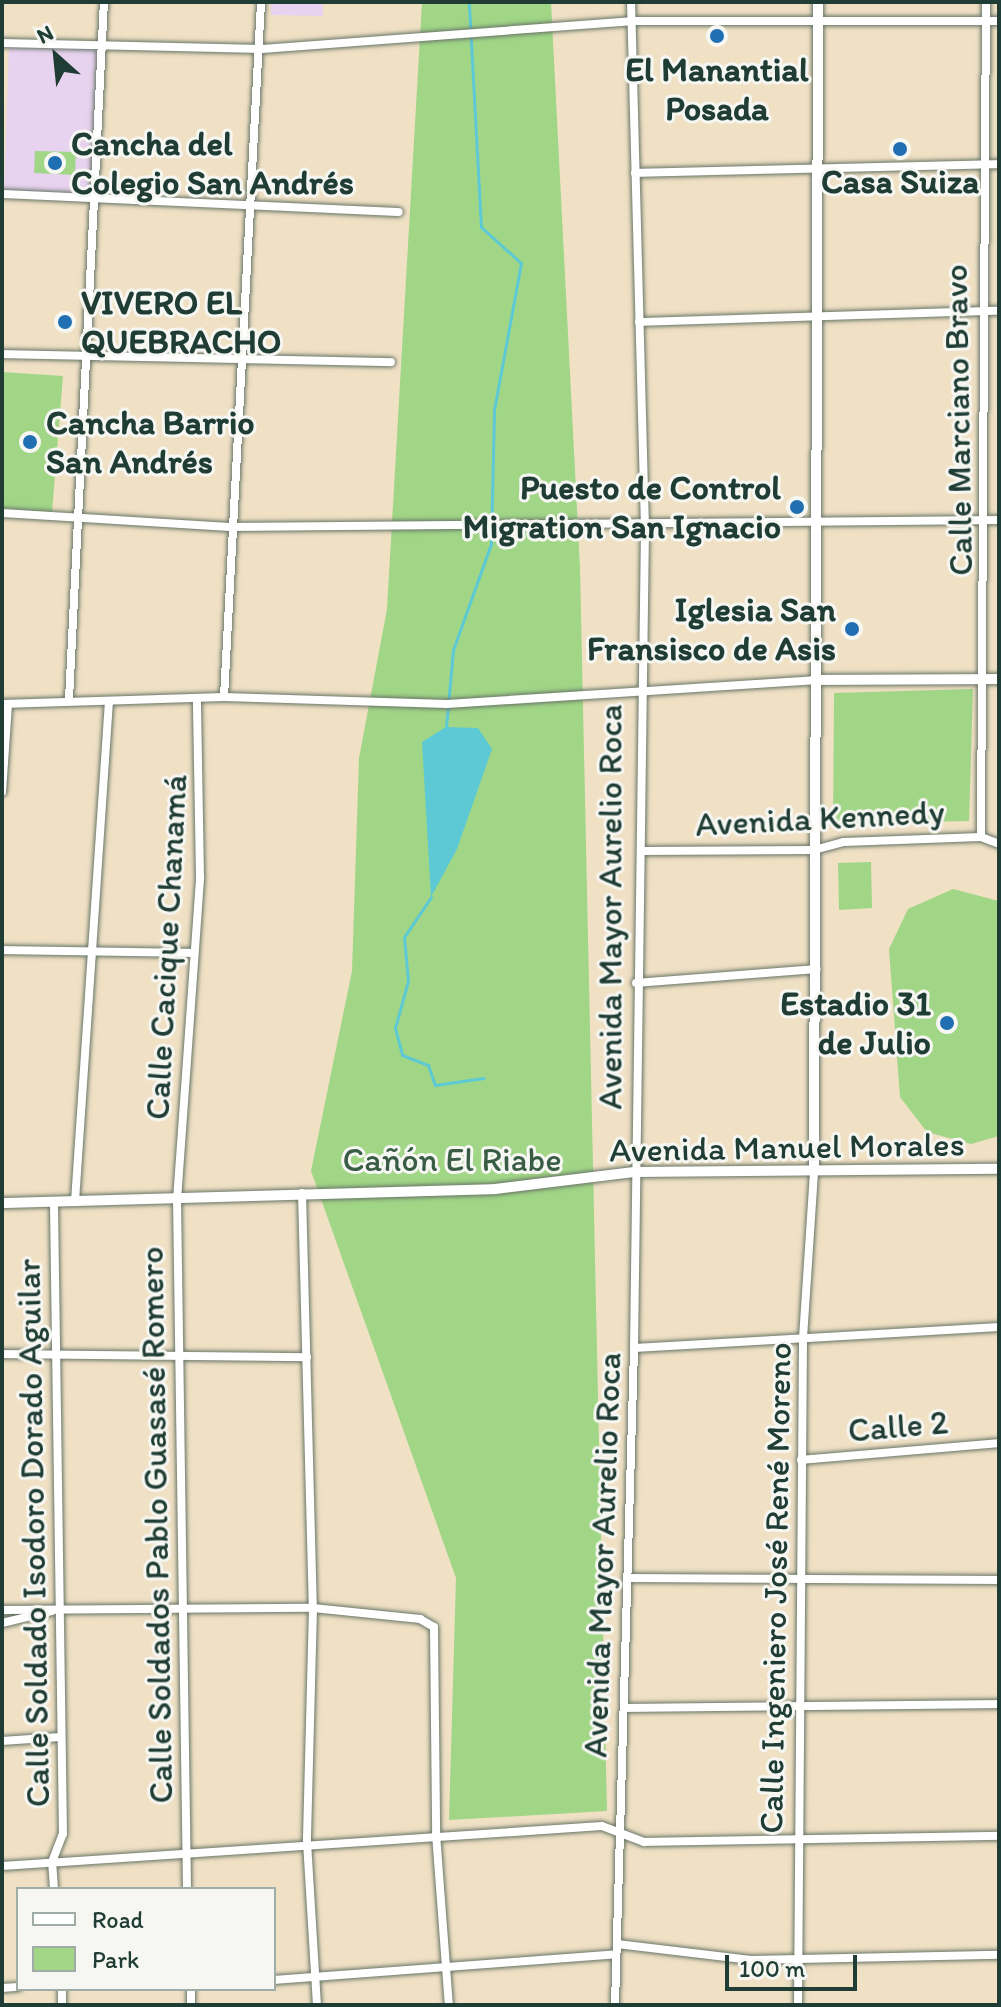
<!DOCTYPE html>
<meta charset="utf-8">
<style>
body{margin:0}
#map{position:relative;width:1001px;height:2007px;overflow:hidden;background:#f0e1c5;font-family:Itim,sans-serif}
div>[style]{position:absolute}
.built>*{inset:0;background:#e7d2ef}
.green>*{inset:0;background:#a1d687}
.water>*{inset:0;background:#5dc9d4}
.stream>*{height:3px;margin:-1.5px;padding:0 1.5px;transform-origin:1.5px;border-radius:1.5px;background:#5dc9d4}
.roads{filter:drop-shadow(0 0 2px #687667) drop-shadow(0 0 2px #687667)}
.minor>*{height:8px;margin:-4px;padding:0 4px;transform-origin:4px;border-radius:4px;background:#fff}
.tertiary>*{height:10px;margin:-5px;padding:0 5px;transform-origin:5px;border-radius:5px;background:#fff}
.dots>*{width:22px;height:22px;translate:-50% -50%;box-sizing:border-box;border:4px solid #f6f6f2;border-radius:50%}
span{translate:-50% -50%;white-space:nowrap;text-align:center;line-height:1.15;-webkit-text-stroke:6px #f6f6f2;paint-order:stroke}
.poi-label{font-size:34px;color:#1f3d34;font-weight:700}
.left{translate:0 -50%;text-align:left}
.right{translate:-100% -50%;text-align:right}
.street-label{font-size:34px;color:#1f3d34}
.park-label{font-size:34px;color:#395c45}
.frame{position:absolute;inset:0;border:4px solid #1f3d34;pointer-events:none}
.legend{position:absolute;left:16px;top:1887px;width:260px;height:104px;box-sizing:border-box;background:#f6f6f2;border:2px solid #a0aca6;margin:0;padding:10px 14px;list-style:none;font-size:24px;color:#1f3d34}
.legend li{display:flex;align-items:center;gap:16px;height:40px}
.legend b{width:40px;border:2px solid #a0aca6}
.north{position:absolute;left:16px;top:16px;width:80px;height:80px;-webkit-text-stroke:6px #f6f6f2;paint-order:stroke;rotate:333deg;font-size:22px;font-weight:700;line-height:32px;text-align:center;color:#1f3d34}
.north::after{content:'';display:block;margin:auto;width:28px;height:36px;background:#1f3d34;clip-path:polygon(50% 0,100% 100%,50% 72%,0 100%)}
.scale{position:absolute;left:725px;top:1955px;width:132px;height:36px;box-sizing:border-box;border:4px solid #1f3d34;border-top:0;padding-left:10px;font-size:24px;line-height:28px;white-space:nowrap;color:#1f3d34;-webkit-text-stroke:6px #f6f6f2;paint-order:stroke}
</style>
<div id="map">
<div class="built">
<div style="clip-path:polygon(271px 2px,323px 2px,323px 16px,271px 15px)"></div>
<div style="clip-path:polygon(9px 44px,99px 48px,96px 198px,4px 194px)"></div>
</div>
<div class="green">
<div style="clip-path:polygon(422px 2px,551px 2px,580px 568px,607px 1811px,449px 1820px,456px 1578px,311px 1171px,352px 971px,359px 758px,387px 609px)"></div>
<div style="clip-path:polygon(35px 151px,76px 152px,75px 175px,34px 173px)"></div>
<div style="clip-path:polygon(2px 372px,63px 376px,52px 512px,2px 508px)"></div>
<div style="clip-path:polygon(973px 689px,969px 821px,833px 824px,834px 693px)"></div>
<div style="clip-path:polygon(871px 862px,872px 908px,839px 910px,838px 863px)"></div>
<div style="clip-path:polygon(953px 889px,999px 901px,999px 1136px,971px 1144px,927px 1132px,900px 1097px,889px 949px,908px 909px)"></div>
</div>
<div class="water">
<div style="clip-path:polygon(446px 727px,478px 728px,492px 749px,457px 849px,431px 897px,422px 742px)"></div>
</div>
<div class="stream">
<div style="left:446px;top:727px;width:77px;rotate:-84.8deg"></div>
<div style="left:453px;top:650px;width:113px;rotate:-70.3deg"></div>
<div style="left:491px;top:544px;width:134px;rotate:-88.7deg"></div>
<div style="left:494px;top:410px;width:149px;rotate:-79.6deg"></div>
<div style="left:521px;top:263px;width:54px;rotate:-138deg"></div>
<div style="left:481px;top:227px;width:225px;rotate:-93.1deg"></div>
<div style="left:431px;top:897px;width:48px;rotate:124deg"></div>
<div style="left:404px;top:937px;width:44px;rotate:84.8deg"></div>
<div style="left:408px;top:981px;width:49px;rotate:105.5deg"></div>
<div style="left:395px;top:1028px;width:28px;rotate:75deg"></div>
<div style="left:402px;top:1055px;width:28px;rotate:21deg"></div>
<div style="left:428px;top:1065px;width:21px;rotate:71deg"></div>
<div style="left:435px;top:1085px;width:49px;rotate:-8.1deg"></div>
</div>
<div class="roads">
<div class="minor">
<div style="left:2px;top:43px;width:260px;rotate:1.3deg"></div>
<div style="left:262px;top:49px;width:370px;rotate:-4.3deg"></div>
<div style="left:631px;top:21px;width:368px"></div>
<div style="left:635px;top:173px;width:364px;rotate:-1.4deg"></div>
<div style="left:2px;top:194px;width:397px;rotate:2.6deg"></div>
<div style="left:639px;top:322px;width:360px;rotate:-1.8deg"></div>
<div style="left:2px;top:354px;width:389px;rotate:1.2deg"></div>
<div style="left:2px;top:513px;width:228px;rotate:3.5deg"></div>
<div style="left:230px;top:527px;width:769px;rotate:-0.52deg"></div>
<div style="left:224px;top:697px;width:696px;rotate:-86.95deg"></div>
<div style="left:69px;top:699px;width:698px;rotate:-87.13deg"></div>
<div style="left:2px;top:704px;width:222px;rotate:-1.8deg"></div>
<div style="left:224px;top:697px;width:223px;rotate:1.8deg"></div>
<div style="left:447px;top:704px;width:368px;rotate:-3.7deg"></div>
<div style="left:2px;top:792px;width:88px;rotate:-86.1deg"></div>
<div style="left:981px;top:837px;width:835px;rotate:-89.66deg"></div>
<div style="left:641px;top:851px;width:173px;rotate:-0.3deg"></div>
<div style="left:814px;top:850px;width:31px;rotate:-15deg"></div>
<div style="left:844px;top:842px;width:137px;rotate:-2.1deg"></div>
<div style="left:981px;top:837px;width:19px;rotate:21deg"></div>
<div style="left:2px;top:950px;width:191px;rotate:0.9deg"></div>
<div style="left:636px;top:983px;width:181px;rotate:-4.4deg"></div>
<div style="left:302px;top:1193px;width:415px;rotate:88.5deg"></div>
<div style="left:313px;top:1608px;width:234px;rotate:91.5deg"></div>
<div style="left:307px;top:1842px;width:163px;rotate:86.5deg"></div>
<div style="left:75px;top:1201px;width:501px;rotate:-86.11deg"></div>
<div style="left:634px;top:1348px;width:366px;rotate:-3.3deg"></div>
<div style="left:2px;top:1354px;width:305px;rotate:0.6deg"></div>
<div style="left:801px;top:1460px;width:199px;rotate:-4.9deg"></div>
<div style="left:629px;top:1578px;width:370px;rotate:0.3deg"></div>
<div style="left:2px;top:1610px;width:311px;rotate:-0.4deg"></div>
<div style="left:313px;top:1608px;width:108px;rotate:5.9deg"></div>
<div style="left:420px;top:1619px;width:16px;rotate:30deg"></div>
<div style="left:434px;top:1627px;width:207px;rotate:89.4deg"></div>
<div style="left:436px;top:1834px;width:171px;rotate:85.7deg"></div>
<div style="left:2px;top:1623px;width:51px;rotate:-13.5deg"></div>
<div style="left:626px;top:1708px;width:373px;rotate:-0.6deg"></div>
<div style="left:2px;top:1741px;width:58px;rotate:-3.9deg"></div>
<div style="left:2px;top:1866px;width:601px;rotate:-3.81deg"></div>
<div style="left:602px;top:1826px;width:45px;rotate:20.9deg"></div>
<div style="left:644px;top:1842px;width:355px;rotate:-1deg"></div>
<div style="left:54px;top:1889px;width:27px;rotate:-94deg"></div>
<div style="left:52px;top:1862px;width:30px;rotate:-69deg"></div>
<div style="left:63px;top:1834px;width:632px;rotate:-90.82deg"></div>
<div style="left:187px;top:1889px;width:689px;rotate:-90.83deg"></div>
<div style="left:177px;top:1200px;width:324px;rotate:-85.9deg"></div>
<div style="left:200px;top:877px;width:179px;rotate:-91deg"></div>
<div style="left:617px;top:1944px;width:135px;rotate:6.8deg"></div>
<div style="left:751px;top:1960px;width:248px;rotate:-1.2deg"></div>
<div style="left:274px;top:1980px;width:343px;rotate:-4.3deg"></div>
<div style="left:2px;top:1988px;width:16px;rotate:-4deg"></div>
<div style="left:62px;top:1989px;width:16px;rotate:90deg"></div>
<div style="left:191px;top:1989px;width:16px;rotate:90deg"></div>
<div style="left:615px;top:2005px;width:657px;rotate:-88.34deg"></div>
<div style="left:634px;top:1348px;width:820px;rotate:-89.23deg"></div>
<div style="left:645px;top:528px;width:526px;rotate:-91.52deg"></div>
<div style="left:798px;top:2005px;width:667px;rotate:-89.57deg"></div>
<div style="left:803px;top:1338px;width:167px;rotate:-86.2deg"></div>
</div>
<div class="tertiary">
<div style="left:814px;top:680px;width:185px;rotate:-0.3deg"></div>
<div style="left:814px;top:1171px;width:1169px;rotate:-89.8deg"></div>
<div style="left:2px;top:1203px;width:493px;rotate:-1.6deg"></div>
<div style="left:495px;top:1189px;width:140px;rotate:-7deg"></div>
<div style="left:634px;top:1172px;width:365px;rotate:-0.5deg"></div>
</div>
</div>
<div class="dots">
<div style="left:717px;top:36px;background:#1f6fb2"></div>
<div style="left:900px;top:149px;background:#1f6fb2"></div>
<div style="left:55px;top:163px;background:#1f6fb2"></div>
<div style="left:65px;top:322px;background:#1f6fb2"></div>
<div style="left:30px;top:442px;background:#1f6fb2"></div>
<div style="left:797px;top:507px;background:#1f6fb2"></div>
<div style="left:852px;top:629px;background:#1f6fb2"></div>
<div style="left:947px;top:1023px;background:#1f6fb2"></div>
</div>
<div class="poi-label">
<span style="left:717px;top:89px">El Manantial<br>Posada</span>
<span class="left" style="left:71px;top:163px">Cancha del<br>Colegio San Andrés</span>
<span style="left:900px;top:182px">Casa Suiza</span>
<span class="left" style="left:81px;top:322px">VIVERO EL<br>QUEBRACHO</span>
<span class="left" style="left:46px;top:442px">Cancha Barrio<br>San Andrés</span>
<span class="right" style="left:781px;top:507px">Puesto de Control<br>Migration San Ignacio</span>
<span class="right" style="left:836px;top:629px">Iglesia San<br>Fransisco de Asis</span>
<span class="right" style="left:931px;top:1023px">Estadio 31<br>de Julio</span>
</div>
<div class="street-label">
<span style="left:958px;top:420px;rotate:-91deg">Calle Marciano Bravo</span>
<span style="left:820px;top:818px;rotate:-3deg">Avenida Kennedy</span>
<span style="left:610px;top:907px;rotate:-90deg">Avenida Mayor Aurelio Roca</span>
<span style="left:166px;top:947px;rotate:-87deg">Calle Cacique Chanamá</span>
<span style="left:787px;top:1147px;rotate:-1deg">Avenida Manuel Morales</span>
<span style="left:898px;top:1426px;rotate:-5deg">Calle 2</span>
<span style="left:156px;top:1525px;rotate:-91deg">Calle Soldados Pablo Guasasé Romero</span>
<span style="left:33px;top:1533px;rotate:-91deg">Calle Soldado Isodoro Dorado Aguilar</span>
<span style="left:602px;top:1555px;rotate:-88deg">Avenida Mayor Aurelio Roca</span>
<span style="left:775px;top:1588px;rotate:-89deg">Calle Ingeniero José René Moreno</span>
</div>
<div class="park-label">
<span style="left:452px;top:1160px">Cañón El Riabe</span>
</div>
<div class="frame"></div>
<ul class="legend">
<li><b style="height:10px;background:#fff"></b>Road</li>
<li><b style="height:22px;background:#a1d687"></b>Park</li>
</ul>
<div class="north">N</div>
<div class="scale">100 m</div>
</div>
